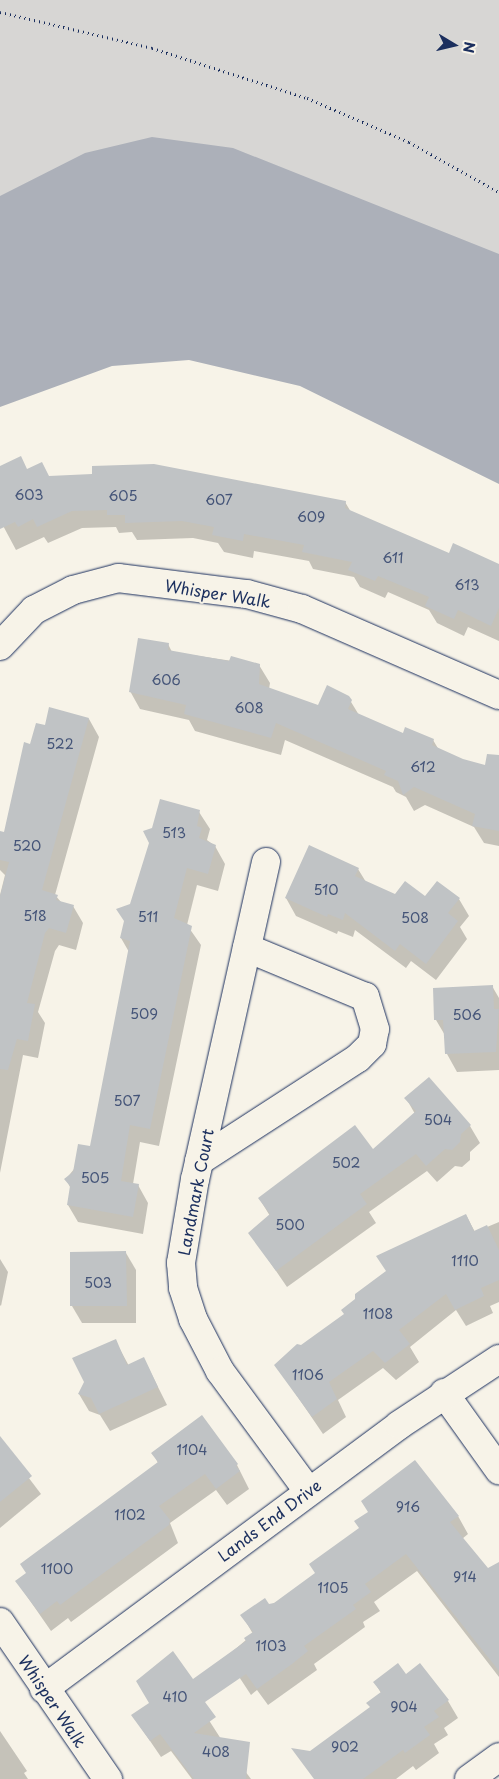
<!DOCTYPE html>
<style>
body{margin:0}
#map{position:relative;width:499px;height:1779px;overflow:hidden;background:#f7f3e8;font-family:"Playpen Sans",sans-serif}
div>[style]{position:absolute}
.green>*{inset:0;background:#d7d6d4}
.water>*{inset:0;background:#acb0b9}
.shadow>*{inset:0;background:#0003}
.building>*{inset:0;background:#c0c3c5}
.path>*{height:3px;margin-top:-1.5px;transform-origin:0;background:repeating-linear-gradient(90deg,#1b2f5e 0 1px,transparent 0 5px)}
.roads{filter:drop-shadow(0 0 1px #1b2f5e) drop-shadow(0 0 1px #1b2f5e)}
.minor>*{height:28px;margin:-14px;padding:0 14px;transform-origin:14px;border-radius:14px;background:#f7f3e8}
span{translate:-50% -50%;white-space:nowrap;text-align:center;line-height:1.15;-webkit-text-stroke:4px #f7f3e8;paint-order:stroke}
.number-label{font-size:14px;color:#445478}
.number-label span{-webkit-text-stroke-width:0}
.street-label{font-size:16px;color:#1b2f5e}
.north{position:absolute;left:429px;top:20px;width:50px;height:50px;-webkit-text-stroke:4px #f7f3e8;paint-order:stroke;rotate:99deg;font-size:14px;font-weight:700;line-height:20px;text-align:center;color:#1b2f5e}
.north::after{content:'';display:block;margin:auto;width:18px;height:22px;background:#1b2f5e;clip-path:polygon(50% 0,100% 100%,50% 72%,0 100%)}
</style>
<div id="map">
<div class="green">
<div style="clip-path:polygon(0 0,499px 0,499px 281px,0 199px)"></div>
</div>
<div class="water">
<div style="clip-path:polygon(152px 137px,233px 148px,499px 254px,499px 484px,300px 386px,189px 360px,112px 366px,0 407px,0 196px,85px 153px)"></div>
</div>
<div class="shadow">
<div style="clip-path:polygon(50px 477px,345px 502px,351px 512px,450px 555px,499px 565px,499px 641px,468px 627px,464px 636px,437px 623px,429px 610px,388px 592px,385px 598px,360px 587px,354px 577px,313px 569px,309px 561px,254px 551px,253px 558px,224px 552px,218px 543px,193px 538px,137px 540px,132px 532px,119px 533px,116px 527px,82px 528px,48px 543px,44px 537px,16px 550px,0 520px,0 482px)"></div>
<div style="clip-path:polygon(168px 644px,172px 652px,259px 665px,270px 683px,269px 689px,319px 706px,348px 697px,359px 715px,403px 735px,433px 740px,439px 750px,462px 760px,490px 767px,499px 764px,499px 846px,484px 843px,474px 827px,425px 805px,414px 811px,406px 797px,396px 792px,393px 787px,285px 740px,281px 755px,195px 731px,189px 720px,140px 709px,130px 691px)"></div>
<div style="clip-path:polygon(89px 719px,99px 737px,55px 895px,61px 902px,73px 906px,83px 923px,76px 950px,59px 945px,55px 951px,38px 1012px,45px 1023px,38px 1058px,23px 1055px,0 1173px,0 895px,5px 875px,0 870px,0 832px,5px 833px,31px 745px,45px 726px)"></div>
<div style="clip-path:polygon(199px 812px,210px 829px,207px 840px,215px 846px,225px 864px,218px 891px,197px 885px,187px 925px,201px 945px,159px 1146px,140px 1142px,133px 1184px,138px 1185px,148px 1203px,143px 1234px,78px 1222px,68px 1205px,71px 1189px,66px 1179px,91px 1148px,129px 952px,121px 938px,131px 905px)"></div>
<div style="clip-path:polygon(358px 869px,366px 882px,396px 896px,459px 899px,469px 916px,460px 927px,467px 939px,436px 980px,411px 961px,406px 968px,355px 930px,353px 937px,338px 931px,337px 934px,296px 916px,286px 898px)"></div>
<div style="clip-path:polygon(492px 986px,499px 998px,499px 1070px,457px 1072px,447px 1054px,446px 1037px,436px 1020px,434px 989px)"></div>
<div style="clip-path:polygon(429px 1079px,470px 1126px,480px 1143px,470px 1152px,470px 1160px,462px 1167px,455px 1166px,437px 1182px,427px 1171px,369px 1212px,376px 1223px,287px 1287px,250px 1233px,270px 1216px,259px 1198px,373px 1151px,415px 1114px,406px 1098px)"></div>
<div style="clip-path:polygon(466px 1215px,475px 1232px,499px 1222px,499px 1302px,490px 1306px,493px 1313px,466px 1326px,456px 1310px,410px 1347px,419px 1362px,396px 1380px,383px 1368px,338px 1400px,346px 1417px,323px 1434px,276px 1365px,345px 1315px)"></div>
<div style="clip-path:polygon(126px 1253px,136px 1270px,136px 1323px,82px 1323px,72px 1306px)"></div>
<div style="clip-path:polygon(0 1259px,8px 1272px,1px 1306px,0 1305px)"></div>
<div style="clip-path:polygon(115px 1340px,129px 1366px,144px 1359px,167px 1405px,110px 1431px,100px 1415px,89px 1411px,79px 1394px)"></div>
<div style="clip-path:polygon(0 1440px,41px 1494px,0 1528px)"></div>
<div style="clip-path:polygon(153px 1453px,237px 1465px,249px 1489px,227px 1505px,216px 1490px,170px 1523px,178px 1543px,71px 1622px,68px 1618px,51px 1631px,17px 1582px,158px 1463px)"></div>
<div style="clip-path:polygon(458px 1516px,468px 1534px,462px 1539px,488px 1570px,499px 1570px,499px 1677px,417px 1571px,374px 1602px,380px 1611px,363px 1622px,365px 1627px,314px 1664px,317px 1670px,268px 1705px,257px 1690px,251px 1695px,226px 1657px,253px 1634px,242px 1615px,268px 1606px)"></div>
<div style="clip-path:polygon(406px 1675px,448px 1701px,458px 1718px,444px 1728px,448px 1735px,434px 1744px,439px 1753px,416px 1770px,413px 1766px,396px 1779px,315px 1779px,294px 1750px,310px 1753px,371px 1708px,368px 1703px,381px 1693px,375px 1683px)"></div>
<div style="clip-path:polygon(194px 1697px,221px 1739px,251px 1779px,192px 1779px,171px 1751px,161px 1757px,133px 1716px)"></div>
<div style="clip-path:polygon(0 1731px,27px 1771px,24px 1773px,28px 1779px,0 1779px)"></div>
</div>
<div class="building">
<div style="clip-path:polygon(21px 456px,27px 469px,42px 462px,49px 476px,92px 474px,92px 466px,154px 464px,346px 501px,345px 508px,449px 553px,453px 543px,499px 564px,499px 608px,491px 626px,458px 610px,454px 619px,425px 606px,429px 597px,378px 576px,375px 581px,348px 570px,352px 562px,302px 552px,304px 545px,244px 534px,243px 541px,212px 535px,214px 527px,182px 521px,125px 523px,125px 515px,107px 515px,107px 510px,72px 511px,37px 527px,33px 519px,18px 527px,15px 522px,0 529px,0 466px)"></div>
<div style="clip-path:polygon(138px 638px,169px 643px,168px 650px,229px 661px,231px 656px,260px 664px,259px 684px,318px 705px,327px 685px,349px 696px,352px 700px,348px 709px,403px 733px,405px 727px,434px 739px,432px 745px,463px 759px,485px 765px,487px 754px,499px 755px,499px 831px,472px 826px,475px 814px,414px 787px,403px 795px,398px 781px,384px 775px,386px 771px,276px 723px,271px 738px,184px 714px,186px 705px,129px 692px)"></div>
<div style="clip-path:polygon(49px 707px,89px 718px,42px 890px,58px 895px,56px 900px,74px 905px,66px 933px,49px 928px,45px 933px,27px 1003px,35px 1004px,28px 1041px,17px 1039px,8px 1070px,0 1069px,0 896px,9px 862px,0 860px,0 831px,4px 832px,24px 742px,30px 744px,36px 723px,45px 725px)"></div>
<div style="clip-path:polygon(160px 799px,200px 810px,197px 826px,202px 828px,199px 838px,216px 845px,208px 874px,187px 868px,174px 918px,192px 926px,150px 1129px,130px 1125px,121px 1181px,139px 1184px,133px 1217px,67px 1205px,70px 1186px,64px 1179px,73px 1172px,78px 1144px,90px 1146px,130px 941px,120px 938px,124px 921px,116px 909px,130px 904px,149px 843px,143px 831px,152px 828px)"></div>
<div style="clip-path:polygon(309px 845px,359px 868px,355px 876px,395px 894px,405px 881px,425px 896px,437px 881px,460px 898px,448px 913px,458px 921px,426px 964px,400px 944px,395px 951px,345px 913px,343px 920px,328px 914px,327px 917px,285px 898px)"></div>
<div style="clip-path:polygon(493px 985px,494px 1009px,499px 1009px,496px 1052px,445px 1054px,443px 1020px,434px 1020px,433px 988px)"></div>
<div style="clip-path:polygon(429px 1077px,471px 1125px,461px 1134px,460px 1142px,452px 1150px,445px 1149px,426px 1166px,416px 1154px,360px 1194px,367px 1204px,276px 1271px,248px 1233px,270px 1214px,258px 1198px,355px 1125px,373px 1149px,416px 1111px,404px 1098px)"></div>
<div style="clip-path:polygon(466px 1214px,474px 1231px,487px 1225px,499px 1250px,499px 1280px,481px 1288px,484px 1296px,455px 1310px,446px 1294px,399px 1330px,410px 1344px,385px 1363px,373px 1351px,329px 1382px,337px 1399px,312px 1417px,274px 1365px,297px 1344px,301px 1345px,344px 1314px,341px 1310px,355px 1299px,355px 1294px,386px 1271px,376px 1256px)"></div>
<div style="clip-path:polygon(126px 1251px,127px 1306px,70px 1306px,70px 1252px)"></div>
<div style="clip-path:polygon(116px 1339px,127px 1365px,144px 1357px,158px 1387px,99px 1414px,91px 1398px,78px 1394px,84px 1382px,72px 1358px)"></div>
<div style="clip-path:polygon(202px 1415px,238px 1464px,236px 1466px,240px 1471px,216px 1489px,205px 1474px,159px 1506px,170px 1520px,169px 1525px,60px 1605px,57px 1601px,40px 1614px,15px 1581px,26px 1573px,20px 1564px,158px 1462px,151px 1453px)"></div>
<div style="clip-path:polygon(0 1436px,32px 1476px,0 1502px)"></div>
<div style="clip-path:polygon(415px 1460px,459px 1516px,450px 1522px,488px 1568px,499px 1562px,499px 1671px,406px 1554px,365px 1584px,371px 1592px,353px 1605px,356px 1609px,304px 1646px,308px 1651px,292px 1664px,257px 1689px,246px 1674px,205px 1702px,216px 1717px,194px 1733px,250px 1742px,246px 1779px,194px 1779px,160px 1734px,150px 1741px,131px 1715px,149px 1703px,136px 1681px,173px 1651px,193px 1679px,246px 1641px,244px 1638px,253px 1632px,240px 1615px,265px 1598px,269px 1604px,274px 1603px,315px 1573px,309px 1564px,359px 1528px,354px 1521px,368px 1512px,361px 1501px)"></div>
<div style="clip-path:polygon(398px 1663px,406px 1674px,420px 1663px,449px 1700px,434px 1711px,439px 1717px,424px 1727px,430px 1735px,405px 1753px,403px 1750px,363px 1779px,314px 1779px,291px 1748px,310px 1751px,370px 1707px,366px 1703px,381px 1692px,373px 1682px)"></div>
</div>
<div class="path">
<div style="left:0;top:12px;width:156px;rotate:13.3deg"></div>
<div style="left:152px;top:48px;width:163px;rotate:17.9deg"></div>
<div style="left:307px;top:98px;width:111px;rotate:23.3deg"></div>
<div style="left:409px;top:142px;width:103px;rotate:29.1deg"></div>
</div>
<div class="roads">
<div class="minor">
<div style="left:0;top:646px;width:50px;rotate:-46.6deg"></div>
<div style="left:34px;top:610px;width:44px;rotate:-27.1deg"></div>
<div style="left:73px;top:590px;width:47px;rotate:-14.9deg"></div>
<div style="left:118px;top:578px;width:130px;rotate:7.1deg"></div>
<div style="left:247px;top:594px;width:57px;rotate:15.3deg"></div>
<div style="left:302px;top:609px;width:215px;rotate:23.6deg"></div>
<div style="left:266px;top:862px;width:325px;rotate:102.6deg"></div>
<div style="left:195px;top:1179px;width:85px;rotate:99.5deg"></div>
<div style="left:181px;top:1263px;width:25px;rotate:85deg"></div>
<div style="left:183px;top:1288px;width:33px;rotate:72deg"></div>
<div style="left:193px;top:1319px;width:59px;rotate:62.6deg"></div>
<div style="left:220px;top:1371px;width:149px;rotate:53.7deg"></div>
<div style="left:199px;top:1161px;width:189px;rotate:-32.9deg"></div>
<div style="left:358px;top:1058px;width:20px;rotate:-45deg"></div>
<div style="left:372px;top:1044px;width:15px;rotate:-79deg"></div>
<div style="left:375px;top:1029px;width:34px;rotate:-107deg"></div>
<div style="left:365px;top:997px;width:128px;rotate:-157.4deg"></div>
<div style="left:444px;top:1393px;width:95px;rotate:54.5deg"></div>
<div style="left:0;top:1622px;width:191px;rotate:55.5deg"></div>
<div style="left:44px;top:1689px;width:442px;rotate:-36.6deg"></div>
<div style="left:399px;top:1425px;width:120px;rotate:-33.4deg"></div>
<div style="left:469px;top:1779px;width:37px;rotate:-36deg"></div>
</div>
</div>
<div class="number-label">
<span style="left:29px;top:495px">603</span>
<span style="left:123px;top:496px">605</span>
<span style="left:219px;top:500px">607</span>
<span style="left:311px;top:517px">609</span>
<span style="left:393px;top:558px">611</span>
<span style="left:467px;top:585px">613</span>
<span style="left:166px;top:680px">606</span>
<span style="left:249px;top:708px">608</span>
<span style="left:60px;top:744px">522</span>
<span style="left:423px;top:767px">612</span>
<span style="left:174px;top:833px">513</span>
<span style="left:27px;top:846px">520</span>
<span style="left:326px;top:890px">510</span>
<span style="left:35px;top:916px">518</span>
<span style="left:148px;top:917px">511</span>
<span style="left:415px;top:918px">508</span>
<span style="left:144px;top:1014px">509</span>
<span style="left:467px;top:1015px">506</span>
<span style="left:127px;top:1101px">507</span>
<span style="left:438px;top:1120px">504</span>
<span style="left:346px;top:1163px">502</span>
<span style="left:95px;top:1178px">505</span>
<span style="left:290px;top:1225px">500</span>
<span style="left:465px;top:1261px">1110</span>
<span style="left:98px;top:1283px">503</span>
<span style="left:378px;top:1314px">1108</span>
<span style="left:308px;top:1375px">1106</span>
<span style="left:192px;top:1450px">1104</span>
<span style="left:408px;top:1507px">916</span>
<span style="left:130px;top:1515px">1102</span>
<span style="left:57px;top:1569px">1100</span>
<span style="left:465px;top:1577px">914</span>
<span style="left:333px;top:1588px">1105</span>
<span style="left:271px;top:1646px">1103</span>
<span style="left:175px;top:1697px">410</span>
<span style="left:404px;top:1707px">904</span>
<span style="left:345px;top:1747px">902</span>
<span style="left:216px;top:1752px">408</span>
</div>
<div class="street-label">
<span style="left:218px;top:593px;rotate:9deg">Whisper Walk</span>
<span style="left:195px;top:1192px;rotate:-79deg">Landmark Court</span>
<span style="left:269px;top:1520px;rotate:-37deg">Lands End Drive</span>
<span style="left:53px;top:1701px;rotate:56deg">Whisper Walk</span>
</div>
<div class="north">N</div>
</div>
